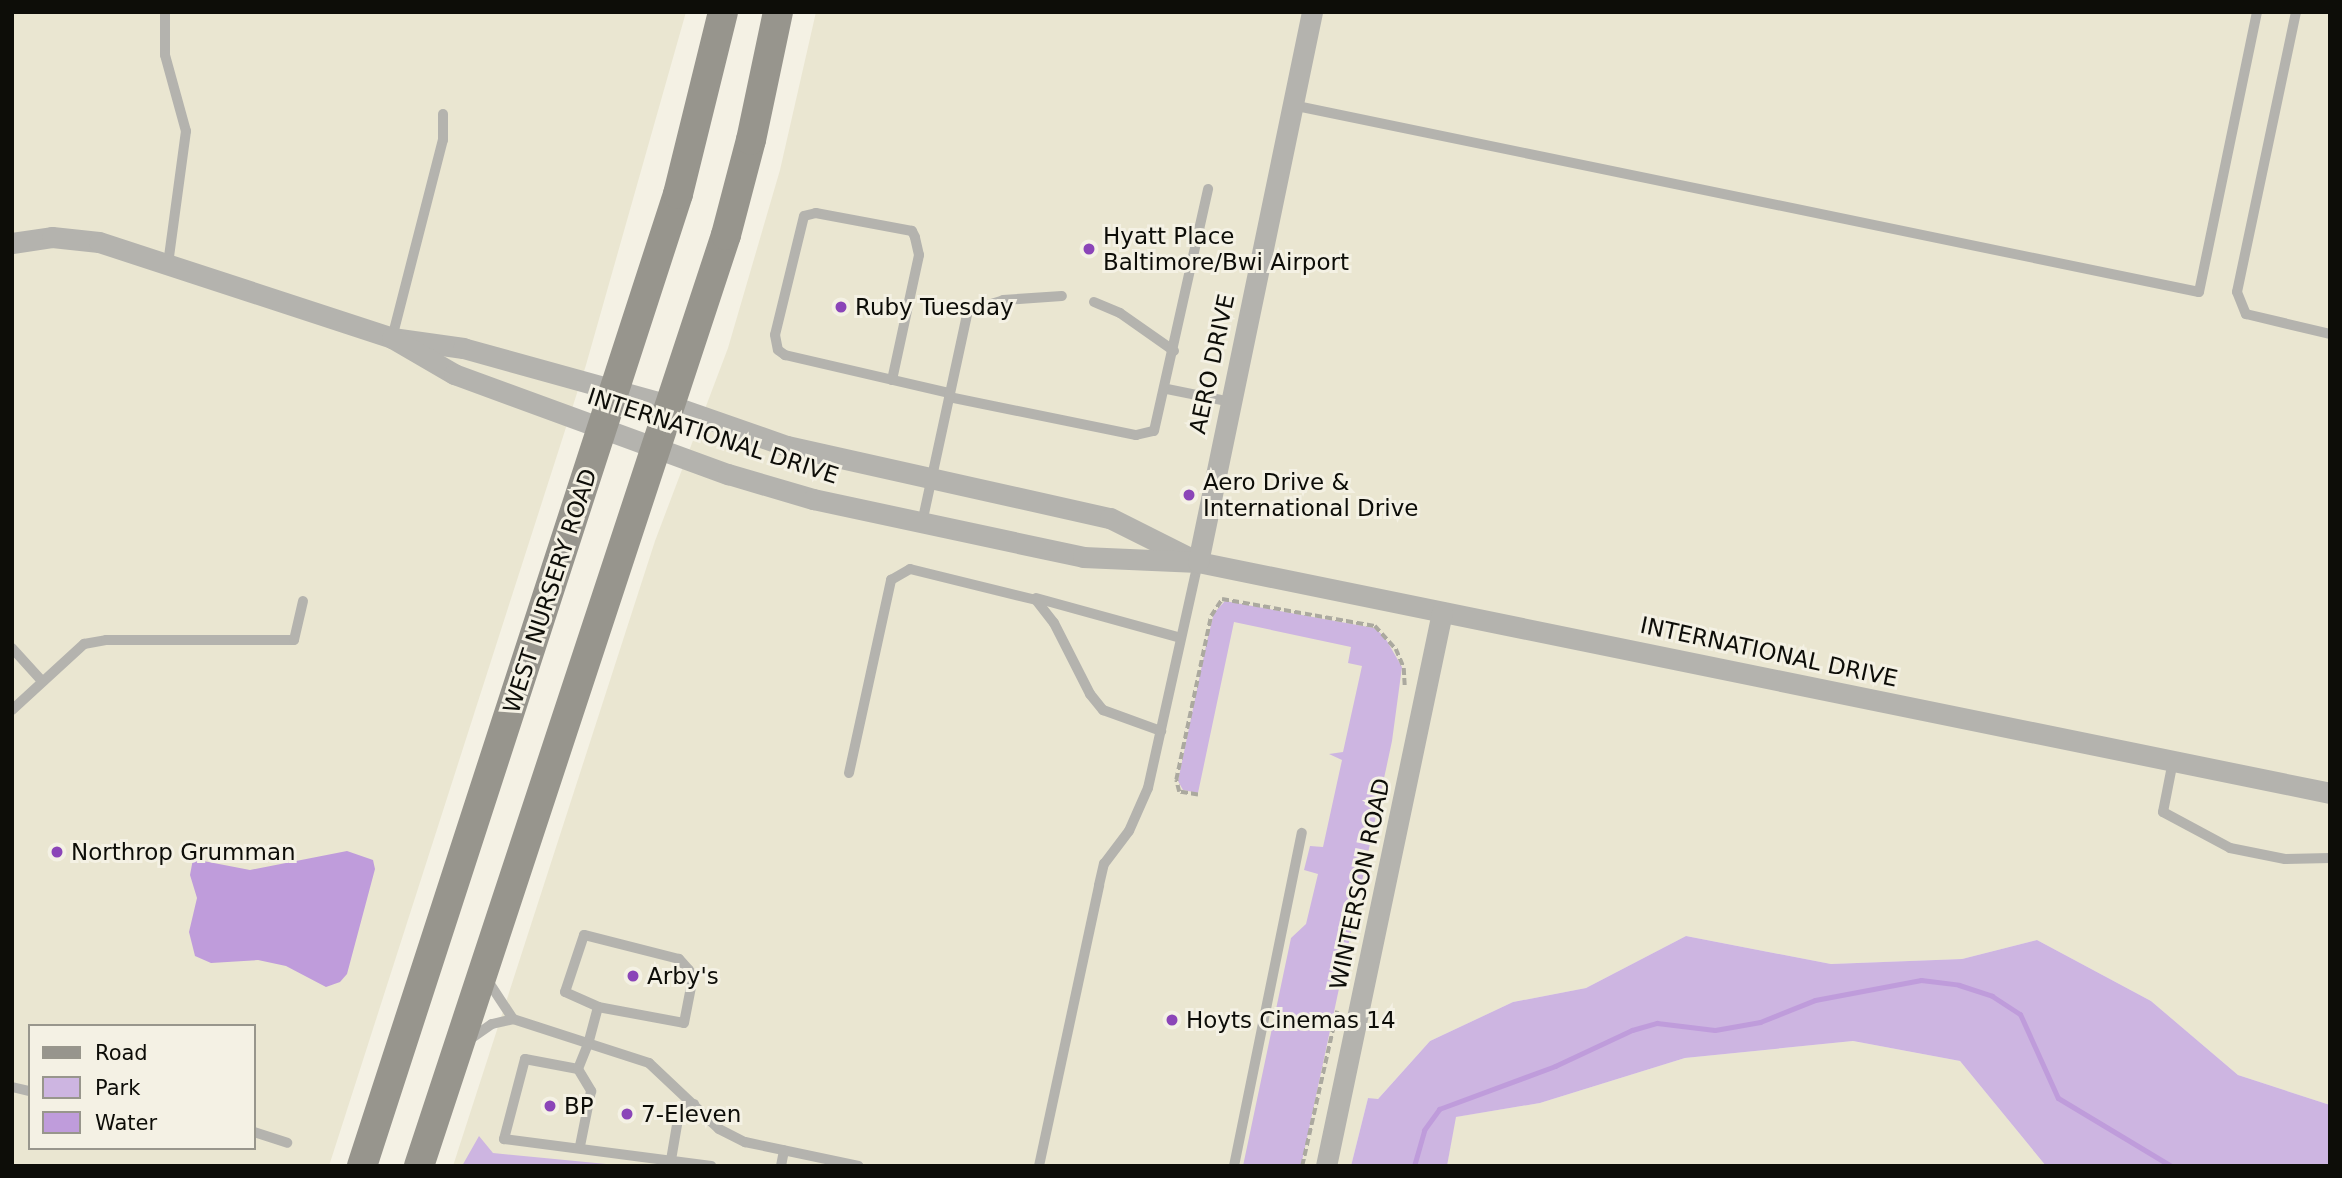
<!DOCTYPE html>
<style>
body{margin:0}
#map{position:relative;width:2342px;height:1178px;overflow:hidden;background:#f4f1e4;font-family:"DejaVu Sans",sans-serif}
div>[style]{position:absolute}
.built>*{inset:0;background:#eae6d1}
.green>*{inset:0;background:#cdb5e1}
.water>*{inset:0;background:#bf9cdb}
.stream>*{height:5px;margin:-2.5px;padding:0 2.5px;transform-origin:2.5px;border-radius:2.5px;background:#bf9cdb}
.path>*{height:3.5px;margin-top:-1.75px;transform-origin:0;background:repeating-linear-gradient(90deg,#aba99f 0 7px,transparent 0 10.5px)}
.lane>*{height:10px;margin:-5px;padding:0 5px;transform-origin:5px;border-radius:5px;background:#b4b3ae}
.street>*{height:21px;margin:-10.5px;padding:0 10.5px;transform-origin:10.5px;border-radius:10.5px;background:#b4b3ae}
.secondary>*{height:30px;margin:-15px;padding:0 15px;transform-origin:15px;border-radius:15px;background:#97958d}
.dots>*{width:19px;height:19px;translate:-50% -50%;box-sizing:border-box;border:4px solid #f4f1e4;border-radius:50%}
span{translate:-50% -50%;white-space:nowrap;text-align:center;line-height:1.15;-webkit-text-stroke:6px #f4f1e4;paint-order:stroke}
.poi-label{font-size:23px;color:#0d0d08}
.left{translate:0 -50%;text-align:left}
.street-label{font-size:23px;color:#0d0d08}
.frame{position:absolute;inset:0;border:14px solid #0d0d08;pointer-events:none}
.legend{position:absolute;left:28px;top:1024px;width:228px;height:126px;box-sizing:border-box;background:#f4f1e4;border:2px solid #98968c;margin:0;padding:9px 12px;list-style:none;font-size:21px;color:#0d0d08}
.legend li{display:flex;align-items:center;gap:14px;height:35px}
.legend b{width:35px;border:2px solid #98968c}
</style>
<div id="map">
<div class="built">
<div style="clip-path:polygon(evenodd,12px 12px,686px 12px,586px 365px,329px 1166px,12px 1166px,12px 12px,30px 1026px,254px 1026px,254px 1148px,30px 1148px,30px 1026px)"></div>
<div style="clip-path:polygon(816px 12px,2330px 12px,2330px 1105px,2238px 1075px,2151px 1001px,2037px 940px,1962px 959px,1831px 964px,1686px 936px,1586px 988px,1513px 1002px,1430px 1041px,1377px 1100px,1368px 1098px,1351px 1166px,453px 1166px,655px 541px,728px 348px,780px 170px)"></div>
<div style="clip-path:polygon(1853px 1041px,1960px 1061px,2046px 1166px,1447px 1166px,1455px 1117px,1540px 1103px,1685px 1058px)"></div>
</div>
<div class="green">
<div style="clip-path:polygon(1225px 601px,1374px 628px,1384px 636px,1402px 667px,1392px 741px,1301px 1166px,1243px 1166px,1291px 938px,1306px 924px,1318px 874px,1304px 870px,1310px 846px,1323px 847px,1342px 760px,1329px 754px,1343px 752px,1362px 666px,1348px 663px,1351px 647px,1234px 622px,1198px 793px,1183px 790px,1178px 781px,1207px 641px,1214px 613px)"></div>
<div style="clip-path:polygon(1686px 936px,1831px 964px,1962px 959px,2037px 940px,2151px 1001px,2238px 1075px,2330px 1105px,2330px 1166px,2046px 1166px,1960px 1061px,1853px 1041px,1685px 1058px,1540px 1103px,1456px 1117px,1447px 1166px,1351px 1166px,1368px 1098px,1378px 1099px,1430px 1041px,1513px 1002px,1586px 988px)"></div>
<div style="clip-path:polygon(479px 1136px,493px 1153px,627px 1166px,462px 1166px)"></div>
</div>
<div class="water">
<div style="clip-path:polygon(347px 851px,373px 860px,375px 869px,347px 974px,340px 982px,326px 987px,286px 966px,258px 960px,211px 963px,195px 956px,189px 932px,197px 898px,190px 875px,193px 859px,250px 870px)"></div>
</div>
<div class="stream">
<div style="left:1414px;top:1166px;width:37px;rotate:-74deg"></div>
<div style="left:1424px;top:1130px;width:26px;rotate:-54deg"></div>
<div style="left:1439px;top:1109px;width:124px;rotate:-20.3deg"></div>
<div style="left:1555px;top:1066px;width:85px;rotate:-25.1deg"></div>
<div style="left:1632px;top:1030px;width:26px;rotate:-16deg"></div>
<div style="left:1657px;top:1023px;width:58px;rotate:6.9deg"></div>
<div style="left:1715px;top:1030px;width:46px;rotate:-10.1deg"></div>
<div style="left:1760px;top:1022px;width:59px;rotate:-21.8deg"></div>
<div style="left:1815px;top:1000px;width:108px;rotate:-10.7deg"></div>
<div style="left:1921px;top:980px;width:38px;rotate:7deg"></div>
<div style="left:1959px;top:985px;width:35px;rotate:18deg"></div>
<div style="left:1992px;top:996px;width:33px;rotate:33deg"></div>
<div style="left:2020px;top:1014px;width:92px;rotate:65.7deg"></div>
<div style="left:2058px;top:1098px;width:132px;rotate:31deg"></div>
</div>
<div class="path">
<div style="left:1198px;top:795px;width:19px;rotate:-171deg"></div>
<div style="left:1179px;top:792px;width:12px;rotate:-104deg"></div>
<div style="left:1176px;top:780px;width:168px;rotate:-78deg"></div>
<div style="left:1211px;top:616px;width:20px;rotate:-57deg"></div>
<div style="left:1222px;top:599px;width:155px;rotate:10deg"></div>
<div style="left:1375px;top:626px;width:31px;rotate:48deg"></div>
<div style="left:1396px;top:649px;width:21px;rotate:67deg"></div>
<div style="left:1404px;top:668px;width:20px;rotate:87deg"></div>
<div style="left:1302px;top:1166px;width:159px;rotate:-77.3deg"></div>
</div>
<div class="lane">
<div style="left:165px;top:12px;width:43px;rotate:90deg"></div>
<div style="left:165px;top:55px;width:79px;rotate:74.6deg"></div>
<div style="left:186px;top:131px;width:135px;rotate:97.7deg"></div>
<div style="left:2296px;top:12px;width:286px;rotate:101.9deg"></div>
<div style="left:2237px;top:292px;width:24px;rotate:68deg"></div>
<div style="left:2246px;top:314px;width:86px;rotate:13.4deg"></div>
<div style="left:1292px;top:105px;width:926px;rotate:11.65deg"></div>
<div style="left:2199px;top:292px;width:286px;rotate:-78.3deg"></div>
<div style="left:1094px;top:302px;width:28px;rotate:23deg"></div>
<div style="left:1120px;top:313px;width:66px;rotate:35.1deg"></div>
<div style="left:392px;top:338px;width:204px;rotate:-75.6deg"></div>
<div style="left:443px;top:140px;width:26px;rotate:-90deg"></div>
<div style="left:892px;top:380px;width:128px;rotate:-77.8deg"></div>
<div style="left:919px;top:255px;width:18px;rotate:-103deg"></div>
<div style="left:915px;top:237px;width:7px;rotate:-117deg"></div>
<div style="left:912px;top:231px;width:98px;rotate:-169.4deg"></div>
<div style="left:816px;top:213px;width:12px;rotate:166deg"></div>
<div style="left:804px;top:216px;width:122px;rotate:103.7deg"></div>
<div style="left:775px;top:335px;width:15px;rotate:79deg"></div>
<div style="left:778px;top:350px;width:9px;rotate:36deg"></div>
<div style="left:785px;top:355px;width:169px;rotate:13deg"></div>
<div style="left:1167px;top:389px;width:65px;rotate:11.5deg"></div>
<div style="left:949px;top:397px;width:191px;rotate:11.5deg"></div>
<div style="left:1136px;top:435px;width:18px;rotate:-13deg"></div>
<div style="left:1154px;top:431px;width:248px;rotate:-77.4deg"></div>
<div style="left:922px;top:523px;width:217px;rotate:-77.8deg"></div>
<div style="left:968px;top:311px;width:37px;rotate:-17deg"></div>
<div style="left:1003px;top:300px;width:59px;rotate:-3.9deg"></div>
<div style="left:1036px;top:598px;width:150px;rotate:15.4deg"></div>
<div style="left:12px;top:648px;width:45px;rotate:47.7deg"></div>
<div style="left:12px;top:710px;width:98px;rotate:-42.5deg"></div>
<div style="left:84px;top:644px;width:22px;rotate:-10deg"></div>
<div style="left:106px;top:640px;width:188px"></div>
<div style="left:294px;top:640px;width:40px;rotate:-77deg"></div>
<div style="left:2173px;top:761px;width:52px;rotate:101.1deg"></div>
<div style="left:2163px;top:812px;width:76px;rotate:28.2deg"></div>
<div style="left:2230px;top:848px;width:56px;rotate:11.3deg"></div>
<div style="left:2285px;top:859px;width:45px;rotate:-1.3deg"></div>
<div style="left:849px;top:773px;width:198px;rotate:-77.7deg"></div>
<div style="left:891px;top:580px;width:22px;rotate:-30deg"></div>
<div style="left:910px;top:569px;width:130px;rotate:13.8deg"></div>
<div style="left:1036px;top:600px;width:29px;rotate:52deg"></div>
<div style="left:1054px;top:623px;width:80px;rotate:63.1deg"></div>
<div style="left:1090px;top:694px;width:21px;rotate:51deg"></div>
<div style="left:1103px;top:710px;width:62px;rotate:19.9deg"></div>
<div style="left:488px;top:981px;width:45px;rotate:56.7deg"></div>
<div style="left:513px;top:1019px;width:143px;rotate:17.9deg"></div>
<div style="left:649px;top:1063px;width:96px;rotate:43.3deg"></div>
<div style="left:719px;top:1129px;width:29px;rotate:27deg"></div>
<div style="left:745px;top:1142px;width:116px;rotate:11.9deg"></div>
<div style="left:598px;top:1007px;width:87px;rotate:10.5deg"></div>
<div style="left:684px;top:1023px;width:38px;rotate:-79deg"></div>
<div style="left:691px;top:986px;width:16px;rotate:-97deg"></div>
<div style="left:689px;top:970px;width:15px;rotate:-132deg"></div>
<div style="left:679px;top:959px;width:98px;rotate:-165.8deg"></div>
<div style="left:584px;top:935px;width:60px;rotate:108.4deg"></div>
<div style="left:565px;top:992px;width:36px;rotate:24deg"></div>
<div style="left:598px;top:1007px;width:38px;rotate:105deg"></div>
<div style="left:588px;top:1044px;width:27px;rotate:112deg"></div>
<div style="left:578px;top:1069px;width:54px;rotate:-169.3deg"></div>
<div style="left:525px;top:1059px;width:83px;rotate:104.7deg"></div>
<div style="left:504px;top:1139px;width:209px;rotate:7.4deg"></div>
<div style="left:469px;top:1040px;width:28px;rotate:-35deg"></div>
<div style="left:492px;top:1024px;width:22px;rotate:-13deg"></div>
<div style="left:578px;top:1069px;width:26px;rotate:59deg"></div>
<div style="left:591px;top:1091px;width:56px;rotate:101.3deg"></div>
<div style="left:12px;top:1087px;width:18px;rotate:13deg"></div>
<div style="left:254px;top:1132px;width:35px;rotate:18deg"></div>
<div style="left:671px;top:1160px;width:42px;rotate:-80.3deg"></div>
<div style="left:678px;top:1119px;width:22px;rotate:-43deg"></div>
<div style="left:781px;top:1166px;width:16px;rotate:-79deg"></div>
<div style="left:1039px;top:1166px;width:287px;rotate:-77.9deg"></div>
<div style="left:1099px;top:885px;width:22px;rotate:-77deg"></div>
<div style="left:1104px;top:864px;width:41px;rotate:-52.9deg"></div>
<div style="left:1129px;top:831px;width:47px;rotate:-66.2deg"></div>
<div style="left:1148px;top:788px;width:231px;rotate:-77.5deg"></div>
<div style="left:1234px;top:1166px;width:340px;rotate:-78.5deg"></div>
</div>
<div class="street">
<div style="left:12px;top:243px;width:40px;rotate:-8.5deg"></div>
<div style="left:52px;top:237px;width:47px;rotate:6.1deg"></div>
<div style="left:99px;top:242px;width:308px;rotate:18.1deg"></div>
<div style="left:392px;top:338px;width:72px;rotate:8deg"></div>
<div style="left:463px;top:348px;width:214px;rotate:15.5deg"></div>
<div style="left:669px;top:405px;width:125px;rotate:19.2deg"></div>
<div style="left:787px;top:446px;width:331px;rotate:12.6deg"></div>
<div style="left:1110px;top:518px;width:89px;rotate:26.6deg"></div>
<div style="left:392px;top:338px;width:72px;rotate:30.1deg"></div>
<div style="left:454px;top:374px;width:292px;rotate:20.1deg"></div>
<div style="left:728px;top:474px;width:89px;rotate:16.4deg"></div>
<div style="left:813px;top:499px;width:276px;rotate:12.1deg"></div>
<div style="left:1083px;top:557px;width:115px;rotate:2.5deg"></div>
<div style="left:1198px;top:562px;width:1155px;rotate:11.53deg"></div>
<div style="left:1198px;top:562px;width:562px;rotate:-78.29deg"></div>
<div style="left:1326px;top:1166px;width:566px;rotate:-78.17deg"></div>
</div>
<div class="secondary">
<div style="left:362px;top:1166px;width:1022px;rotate:-71.99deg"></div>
<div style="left:678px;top:194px;width:187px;rotate:-76.1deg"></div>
<div style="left:419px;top:1166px;width:980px;rotate:-71.75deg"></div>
<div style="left:726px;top:235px;width:98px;rotate:-75.3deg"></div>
<div style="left:751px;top:140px;width:131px;rotate:-78.1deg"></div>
</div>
<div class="dots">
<div style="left:1089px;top:249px;background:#8b45b8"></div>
<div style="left:841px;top:307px;background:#8b45b8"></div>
<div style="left:1189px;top:495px;background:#8b45b8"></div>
<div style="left:57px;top:852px;background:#8b45b8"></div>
<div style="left:633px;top:976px;background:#8b45b8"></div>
<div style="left:1172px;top:1020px;background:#8b45b8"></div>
<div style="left:550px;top:1106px;background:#8b45b8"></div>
<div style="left:627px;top:1114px;background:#8b45b8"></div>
</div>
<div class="poi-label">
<span class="left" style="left:1103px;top:249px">Hyatt Place<br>Baltimore/Bwi Airport</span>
<span class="left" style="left:855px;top:307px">Ruby Tuesday</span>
<span class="left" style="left:1203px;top:495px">Aero Drive &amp;<br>International Drive</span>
<span class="left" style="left:71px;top:852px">Northrop Grumman</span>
<span class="left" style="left:647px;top:976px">Arby's</span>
<span class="left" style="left:1186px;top:1020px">Hoyts Cinemas 14</span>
<span class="left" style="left:564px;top:1106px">BP</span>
<span class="left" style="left:641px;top:1114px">7-Eleven</span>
</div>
<div class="street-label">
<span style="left:1212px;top:364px;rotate:-78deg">AERO DRIVE</span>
<span style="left:713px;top:436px;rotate:18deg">INTERNATIONAL DRIVE</span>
<span style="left:550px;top:591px;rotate:-72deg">WEST NURSERY ROAD</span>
<span style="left:1769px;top:652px;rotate:12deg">INTERNATIONAL DRIVE</span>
<span style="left:1360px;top:884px;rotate:-78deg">WINTERSON ROAD</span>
</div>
<div class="frame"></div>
<ul class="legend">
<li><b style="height:9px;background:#97958d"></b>Road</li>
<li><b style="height:19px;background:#cdb5e1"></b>Park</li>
<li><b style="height:19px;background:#bf9cdb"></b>Water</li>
</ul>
</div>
